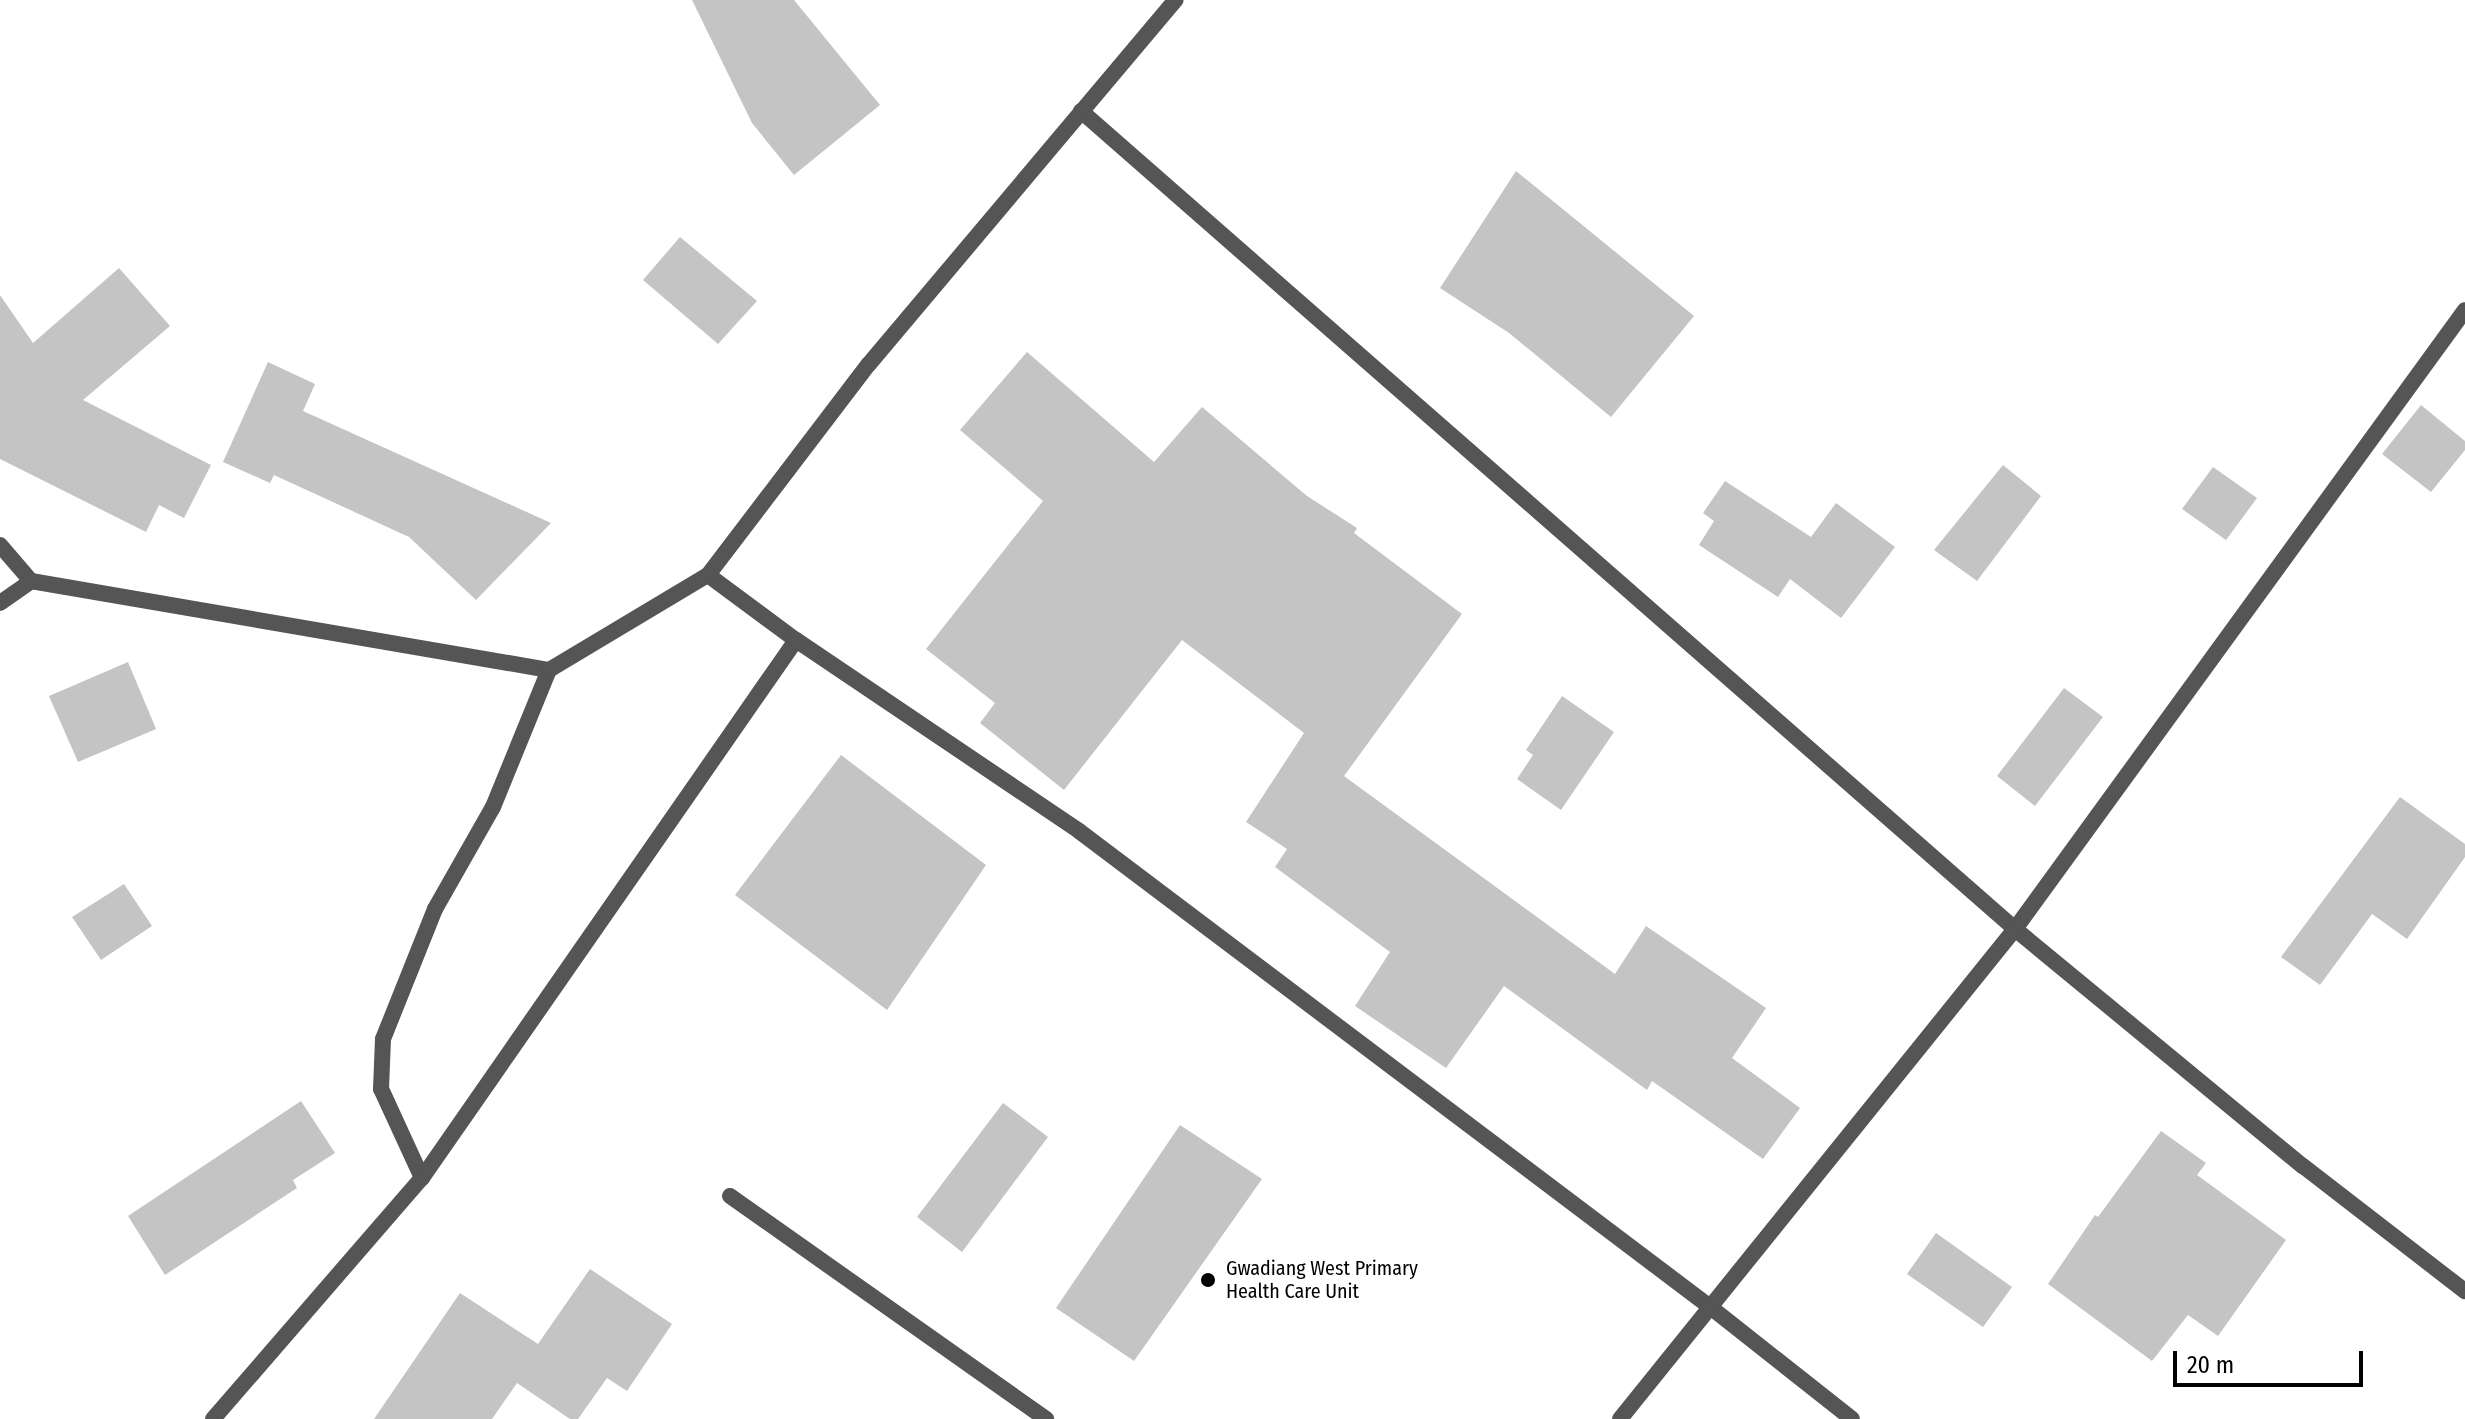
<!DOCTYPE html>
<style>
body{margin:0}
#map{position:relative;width:2465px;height:1419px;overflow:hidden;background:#fff;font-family:"Fira Sans Condensed",sans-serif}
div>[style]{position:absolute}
.building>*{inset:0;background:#c4c4c4}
.lane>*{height:16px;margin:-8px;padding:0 8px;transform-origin:8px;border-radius:8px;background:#555}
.street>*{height:16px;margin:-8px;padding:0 8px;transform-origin:8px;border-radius:8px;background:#555}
.dots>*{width:22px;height:22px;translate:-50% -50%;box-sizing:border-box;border:4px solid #fff;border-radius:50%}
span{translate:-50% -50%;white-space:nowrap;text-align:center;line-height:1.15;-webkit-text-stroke:6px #fff;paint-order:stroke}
.poi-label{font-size:20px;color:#000}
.left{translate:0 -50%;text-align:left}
.scale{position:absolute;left:2173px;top:1351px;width:190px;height:36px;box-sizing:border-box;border:4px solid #000;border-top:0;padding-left:10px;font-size:24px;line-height:28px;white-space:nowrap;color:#000;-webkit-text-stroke:6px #fff;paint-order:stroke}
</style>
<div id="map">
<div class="building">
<div style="clip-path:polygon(692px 0,794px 0,880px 105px,794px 175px,752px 123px)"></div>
<div style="clip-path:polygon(1516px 171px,1694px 316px,1611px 417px,1509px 333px,1440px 288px)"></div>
<div style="clip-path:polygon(680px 237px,757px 301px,718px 344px,643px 280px)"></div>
<div style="clip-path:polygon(119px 268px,170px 326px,83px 400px,211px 465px,184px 518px,159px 505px,146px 532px,0 459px,0 295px,33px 343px)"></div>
<div style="clip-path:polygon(1027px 352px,1154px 462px,1202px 407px,1307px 496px,1357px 528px,1354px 533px,1462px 614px,1344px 776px,1615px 974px,1646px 926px,1766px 1008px,1732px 1058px,1800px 1108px,1763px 1159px,1652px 1081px,1647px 1090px,1504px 986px,1446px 1068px,1355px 1006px,1390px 952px,1275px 867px,1287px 849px,1246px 822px,1304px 733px,1182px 640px,1064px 790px,980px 723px,995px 703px,926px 649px,1043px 501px,960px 430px)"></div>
<div style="clip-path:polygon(268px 362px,315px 384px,303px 411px,551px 523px,476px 600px,409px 537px,274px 475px,270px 483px,223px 462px)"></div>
<div style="clip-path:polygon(2421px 405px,2465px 441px,2465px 450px,2431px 492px,2382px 454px)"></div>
<div style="clip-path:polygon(2003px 465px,2041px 496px,1977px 581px,1934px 550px)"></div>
<div style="clip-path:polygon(2213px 467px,2257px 498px,2226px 540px,2182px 509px)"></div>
<div style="clip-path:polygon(1725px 481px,1811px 537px,1836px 503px,1895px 547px,1841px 618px,1790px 579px,1778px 597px,1699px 545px,1714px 521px,1703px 513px)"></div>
<div style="clip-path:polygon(128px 662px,156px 729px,78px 762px,49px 696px)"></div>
<div style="clip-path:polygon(2064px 688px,2103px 717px,2035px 806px,1997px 776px)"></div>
<div style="clip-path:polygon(1562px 696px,1614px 732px,1561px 810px,1517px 779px,1533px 755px,1526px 750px)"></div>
<div style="clip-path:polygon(841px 755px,986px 865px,887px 1010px,735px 895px)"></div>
<div style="clip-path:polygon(2400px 797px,2465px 844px,2465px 857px,2407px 939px,2372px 914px,2320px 985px,2281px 957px)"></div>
<div style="clip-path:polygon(124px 884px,152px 926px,101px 960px,72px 917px)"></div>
<div style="clip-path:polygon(301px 1101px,335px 1153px,293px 1180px,297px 1188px,165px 1275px,128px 1216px)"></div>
<div style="clip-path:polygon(1003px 1103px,1048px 1137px,962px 1252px,917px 1217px)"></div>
<div style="clip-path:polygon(1180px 1125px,1262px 1179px,1134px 1361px,1056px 1308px)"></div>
<div style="clip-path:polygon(2161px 1131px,2206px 1163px,2197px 1175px,2286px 1240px,2218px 1336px,2188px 1315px,2152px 1361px,2048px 1284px,2095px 1215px,2098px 1217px)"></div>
<div style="clip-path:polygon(1936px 1233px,2012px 1287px,1983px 1327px,1907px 1274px)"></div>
<div style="clip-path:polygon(590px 1269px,672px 1324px,627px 1391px,607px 1378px,578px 1419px,570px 1419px,517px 1383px,492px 1419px,374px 1419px,460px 1293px,538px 1344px)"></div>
</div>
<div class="lane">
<div style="left:0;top:545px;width:48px;rotate:49.3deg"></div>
<div style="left:422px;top:1178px;width:98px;rotate:-114.7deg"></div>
<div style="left:381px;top:1089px;width:50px;rotate:-87.7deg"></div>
<div style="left:383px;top:1039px;width:140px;rotate:-68.2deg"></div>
<div style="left:435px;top:909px;width:117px;rotate:-60.4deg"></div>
<div style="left:493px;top:807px;width:148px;rotate:-67.8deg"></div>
</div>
<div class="street">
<div style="left:1081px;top:111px;width:1242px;rotate:41.21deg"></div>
<div style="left:2015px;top:929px;width:373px;rotate:39.5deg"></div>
<div style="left:2303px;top:1166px;width:205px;rotate:37.7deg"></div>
<div style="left:708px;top:575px;width:109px;rotate:36.5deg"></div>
<div style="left:796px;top:640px;width:341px;rotate:34deg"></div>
<div style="left:1079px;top:831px;width:789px;rotate:37.02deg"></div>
<div style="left:1709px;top:1306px;width:182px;rotate:38.3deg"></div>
<div style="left:0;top:603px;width:38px;rotate:-35deg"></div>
<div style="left:31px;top:581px;width:526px;rotate:9.75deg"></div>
<div style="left:549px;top:670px;width:185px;rotate:-30.9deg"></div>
<div style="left:708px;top:575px;width:265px;rotate:-52.7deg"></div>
<div style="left:869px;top:364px;width:476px;rotate:-49.9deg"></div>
<div style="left:730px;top:1196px;width:387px;rotate:35.2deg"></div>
<div style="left:213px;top:1419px;width:319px;rotate:-49.1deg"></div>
<div style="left:422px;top:1178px;width:655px;rotate:-55.19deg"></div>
<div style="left:1620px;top:1419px;width:629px;rotate:-51.13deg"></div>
<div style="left:2015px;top:929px;width:765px;rotate:-53.98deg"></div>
</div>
<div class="dots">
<div style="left:1208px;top:1280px;background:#000"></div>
</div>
<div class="poi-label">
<span class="left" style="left:1226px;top:1280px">Gwadiang West Primary<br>Health Care Unit</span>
</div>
<div class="scale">20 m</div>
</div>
